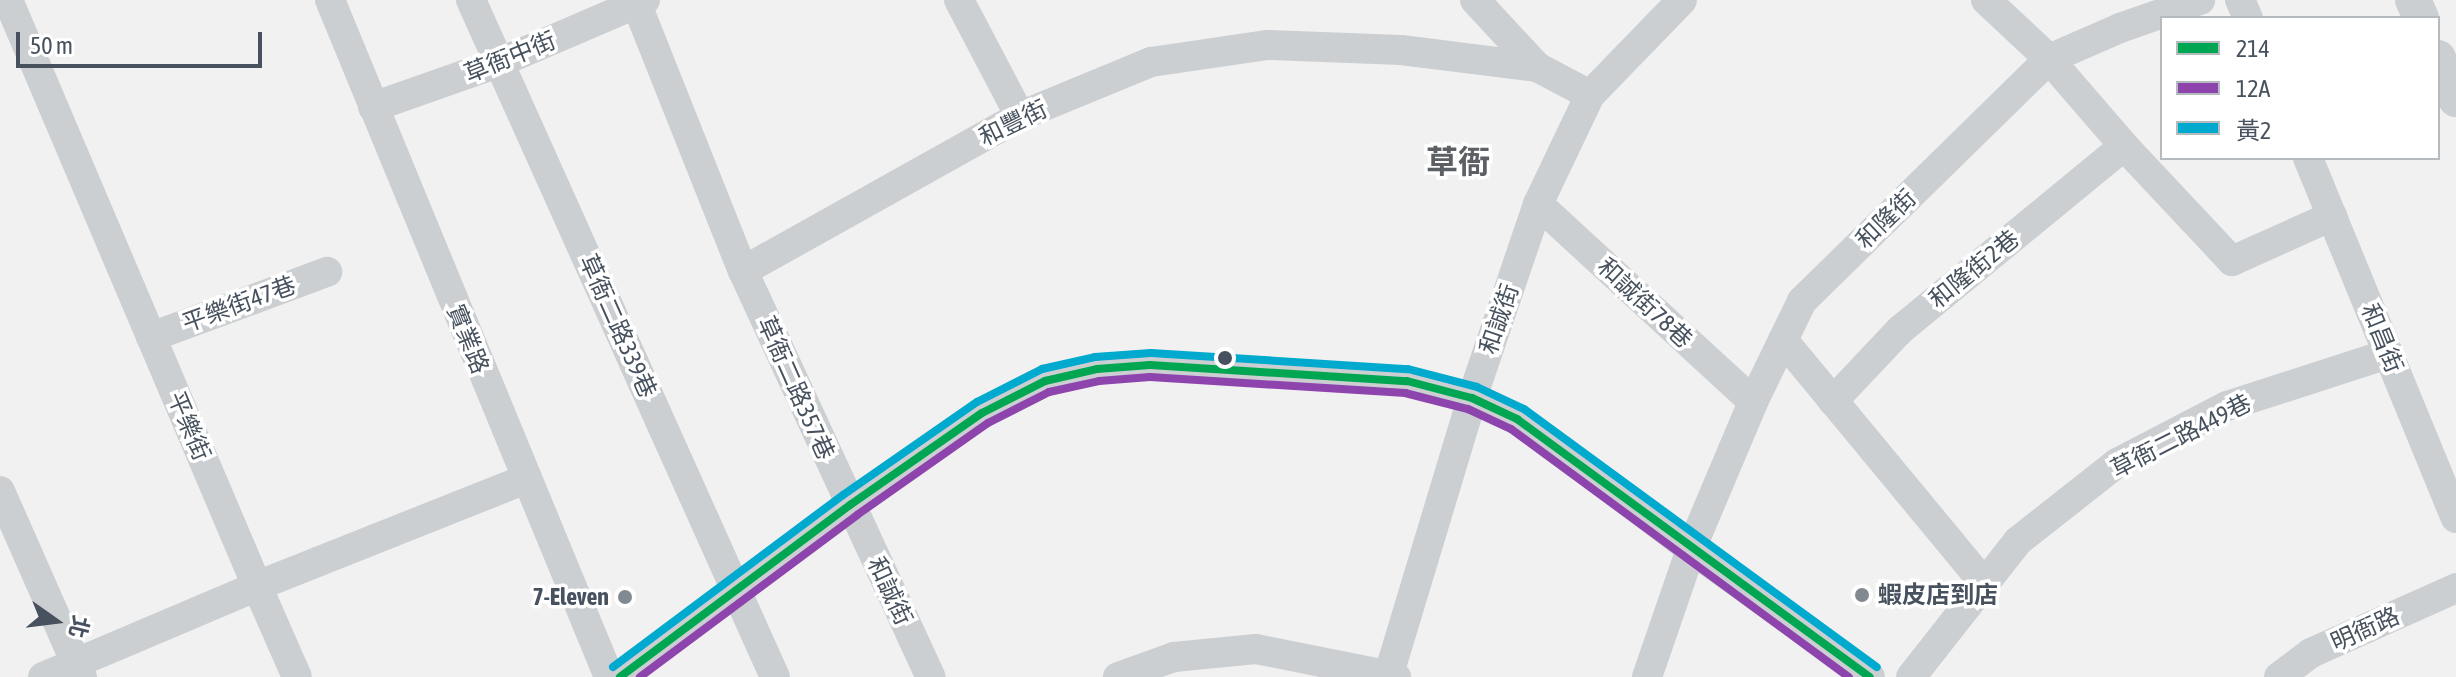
<!DOCTYPE html>
<meta charset="utf-8">
<style>
body{margin:0}
#map{position:relative;width:2456px;height:677px;overflow:hidden;background:#f1f1f1;font-family:"Asap Condensed","Noto Sans TC",sans-serif}
div>[style]{position:absolute}
.minor>*{height:30px;margin:-15px;padding:0 15px;transform-origin:15px;border-radius:15px;background:#cccfd2}
.tertiary>*{height:36px;margin:-18px;padding:0 18px;transform-origin:18px;border-radius:18px;background:#cccfd2}
.bus-1>*{height:8px;margin:-4px;padding:0 4px;transform-origin:4px;border-radius:4px;background:#00a651}
.bus-2>*{height:8px;margin:-4px;padding:0 4px;transform-origin:4px;border-radius:4px;background:#8e44ad}
.bus-3>*{height:8px;margin:-4px;padding:0 4px;transform-origin:4px;border-radius:4px;background:#00a9ce}
.dots>*{width:22px;height:22px;translate:-50% -50%;box-sizing:border-box;border:4px solid #fff;border-radius:50%}
span{translate:-50% -50%;white-space:nowrap;text-align:center;line-height:1.15;-webkit-text-stroke:7px #fff;paint-order:stroke}
.street-label{font-size:24px;color:#47525e}
.poi-label{font-size:24px;color:#47525e;font-weight:700}
.left{translate:0 -50%;text-align:left}
.right{translate:-100% -50%;text-align:right}
.district-label{font-size:32px;color:#5c6065;font-weight:700}
.legend{position:absolute;left:2160px;top:16px;width:280px;height:144px;box-sizing:border-box;background:#fff;border:2px solid #b5babf;margin:0;padding:10px 14px;list-style:none;font-size:24px;color:#47525e}
.legend li{display:flex;align-items:center;gap:16px;height:40px}
.legend b{width:40px;border:2px solid #b5babf}
.north{position:absolute;left:16px;top:581px;width:80px;height:80px;-webkit-text-stroke:6px #fff;paint-order:stroke;rotate:104deg;font-size:22px;font-weight:700;line-height:32px;text-align:center;color:#47525e}
.north::after{content:'';display:block;margin:auto;width:28px;height:36px;background:#47525e;clip-path:polygon(50% 0,100% 100%,50% 72%,0 100%)}
.scale{position:absolute;left:16px;top:32px;width:246px;height:36px;box-sizing:border-box;border:4px solid #47525e;border-top:0;padding-left:10px;font-size:24px;line-height:28px;white-space:nowrap;color:#47525e;-webkit-text-stroke:6px #fff;paint-order:stroke}
</style>
<div id="map">
<div class="minor">
<div style="left:8px;top:0;width:637px;rotate:66.98deg"></div>
<div style="left:257px;top:586px;width:289px;rotate:-21.7deg"></div>
<div style="left:330px;top:0;width:732px;rotate:67.6deg"></div>
<div style="left:471px;top:0;width:742px;rotate:65.82deg"></div>
<div style="left:635px;top:0;width:292px;rotate:68.3deg"></div>
<div style="left:743px;top:271px;width:447px;rotate:65.2deg"></div>
<div style="left:959px;top:0;width:131px;rotate:62.3deg"></div>
<div style="left:1475px;top:0;width:91px;rotate:47.2deg"></div>
<div style="left:1986px;top:0;width:86px;rotate:43.1deg"></div>
<div style="left:2049px;top:59px;width:115px;rotate:49.2deg"></div>
<div style="left:2124px;top:146px;width:158px;rotate:46.8deg"></div>
<div style="left:2232px;top:261px;width:110px;rotate:-24.2deg"></div>
<div style="left:2240px;top:0;width:20px;rotate:66deg"></div>
<div style="left:373px;top:107px;width:133px;rotate:-19.4deg"></div>
<div style="left:498px;top:63px;width:160px;rotate:-23.2deg"></div>
<div style="left:2308px;top:158px;width:389px;rotate:67.7deg"></div>
<div style="left:1538px;top:204px;width:292px;rotate:42.6deg"></div>
<div style="left:743px;top:271px;width:317px;rotate:-29.2deg"></div>
<div style="left:1020px;top:116px;width:142px;rotate:-22.4deg"></div>
<div style="left:1151px;top:62px;width:118px;rotate:-8.3deg"></div>
<div style="left:1268px;top:45px;width:133px;rotate:2.2deg"></div>
<div style="left:1401px;top:50px;width:137px;rotate:7.1deg"></div>
<div style="left:1537px;top:67px;width:60px;rotate:27.8deg"></div>
<div style="left:151px;top:337px;width:188px;rotate:-20.3deg"></div>
<div style="left:1783px;top:340px;width:315px;rotate:50.4deg"></div>
<div style="left:1833px;top:401px;width:98px;rotate:-46.7deg"></div>
<div style="left:1900px;top:330px;width:290px;rotate:-39.4deg"></div>
<div style="left:0;top:491px;width:203px;rotate:66.2deg"></div>
<div style="left:43px;top:677px;width:233px;rotate:-23deg"></div>
<div style="left:257px;top:586px;width:99px;rotate:66.3deg"></div>
<div style="left:620px;top:677px;width:287px;rotate:-36.8deg"></div>
<div style="left:850px;top:505px;width:161px;rotate:-34.9deg"></div>
<div style="left:982px;top:413px;width:71px;rotate:-26.9deg"></div>
<div style="left:1045px;top:381px;width:53px;rotate:-13deg"></div>
<div style="left:1097px;top:369px;width:53px;rotate:-4.3deg"></div>
<div style="left:1150px;top:365px;width:257px;rotate:3.6deg"></div>
<div style="left:1407px;top:381px;width:67px;rotate:14.7deg"></div>
<div style="left:1472px;top:398px;width:50px;rotate:25deg"></div>
<div style="left:1517px;top:419px;width:42px;rotate:35.2deg"></div>
<div style="left:1551px;top:443px;width:176px;rotate:37.1deg"></div>
<div style="left:1691px;top:549px;width:220px;rotate:35.6deg"></div>
<div style="left:1118px;top:677px;width:59px;rotate:-19.7deg"></div>
<div style="left:1174px;top:657px;width:82px;rotate:-5.6deg"></div>
<div style="left:1256px;top:649px;width:143px;rotate:11.3deg"></div>
<div style="left:1388px;top:677px;width:291px;rotate:-73.2deg"></div>
<div style="left:1472px;top:398px;width:205px;rotate:-71.2deg"></div>
<div style="left:1538px;top:204px;width:121px;rotate:-64.5deg"></div>
<div style="left:1590px;top:95px;width:132px;rotate:-45.9deg"></div>
<div style="left:1647px;top:677px;width:135px;rotate:-71deg"></div>
<div style="left:1691px;top:549px;width:160px;rotate:-67.1deg"></div>
<div style="left:1753px;top:402px;width:112px;rotate:-64.1deg"></div>
<div style="left:1802px;top:301px;width:346px;rotate:-44.4deg"></div>
<div style="left:2049px;top:59px;width:77px;rotate:-23.6deg"></div>
<div style="left:2120px;top:28px;width:85px;rotate:-19.3deg"></div>
<div style="left:1911px;top:677px;width:173px;rotate:-51.8deg"></div>
<div style="left:2018px;top:541px;width:126px;rotate:-38.2deg"></div>
<div style="left:2117px;top:463px;width:124px;rotate:-27.4deg"></div>
<div style="left:2227px;top:406px;width:169px;rotate:-17.9deg"></div>
<div style="left:2279px;top:677px;width:40px;rotate:-37deg"></div>
<div style="left:2311px;top:653px;width:159px;rotate:-24.1deg"></div>
</div>
<div class="tertiary">
<div style="left:2413px;top:0;width:20px;rotate:66deg"></div>
<div style="left:2438px;top:58px;width:45px;rotate:66.3deg"></div>
</div>
<div class="bus-1">
<div style="left:620px;top:677px;width:287px;rotate:-36.8deg"></div>
<div style="left:850px;top:505px;width:161px;rotate:-34.9deg"></div>
<div style="left:982px;top:413px;width:71px;rotate:-26.9deg"></div>
<div style="left:1045px;top:381px;width:53px;rotate:-13deg"></div>
<div style="left:1097px;top:369px;width:53px;rotate:-4.3deg"></div>
<div style="left:1150px;top:365px;width:257px;rotate:3.6deg"></div>
<div style="left:1407px;top:381px;width:67px;rotate:14.7deg"></div>
<div style="left:1472px;top:398px;width:50px;rotate:25deg"></div>
<div style="left:1517px;top:419px;width:437px;rotate:36.2deg"></div>
</div>
<div class="bus-2">
<div style="left:640px;top:677px;width:271px;rotate:-36.7deg"></div>
<div style="left:857px;top:515px;width:160px;rotate:-35.1deg"></div>
<div style="left:988px;top:423px;width:68px;rotate:-26.9deg"></div>
<div style="left:1049px;top:392px;width:51px;rotate:-12.4deg"></div>
<div style="left:1099px;top:381px;width:51px;rotate:-4.5deg"></div>
<div style="left:1150px;top:377px;width:256px;rotate:3.6deg"></div>
<div style="left:1405px;top:393px;width:65px;rotate:14.3deg"></div>
<div style="left:1468px;top:409px;width:47px;rotate:24.9deg"></div>
<div style="left:1511px;top:429px;width:419px;rotate:36.3deg"></div>
</div>
<div class="bus-3">
<div style="left:613px;top:667px;width:287px;rotate:-36.8deg"></div>
<div style="left:843px;top:495px;width:163px;rotate:-34.8deg"></div>
<div style="left:977px;top:402px;width:73px;rotate:-26.9deg"></div>
<div style="left:1042px;top:369px;width:54px;rotate:-12.8deg"></div>
<div style="left:1095px;top:357px;width:56px;rotate:-4.1deg"></div>
<div style="left:1151px;top:353px;width:257px;rotate:3.6deg"></div>
<div style="left:1408px;top:369px;width:71px;rotate:14.6deg"></div>
<div style="left:1477px;top:387px;width:52px;rotate:25.1deg"></div>
<div style="left:1524px;top:409px;width:437px;rotate:36.2deg"></div>
</div>
<div class="dots">
<div style="left:1225px;top:358px;background:#47525e"></div>
<div style="left:1862px;top:595px;background:#828a91"></div>
<div style="left:625px;top:597px;background:#828a91"></div>
</div>
<div class="street-label">
<span style="left:510px;top:57px;rotate:-22deg">草衙中街</span>
<span style="left:1013px;top:123px;rotate:-26deg">和豐街</span>
<span style="left:1886px;top:219px;rotate:-44deg">和隆街</span>
<span style="left:1974px;top:269px;rotate:-39deg">和隆街2巷</span>
<span style="left:1645px;top:303px;rotate:43deg">和誠街78巷</span>
<span style="left:239px;top:304px;rotate:-20deg">平樂街47巷</span>
<span style="left:1499px;top:319px;rotate:-71deg">和誠街</span>
<span style="left:618px;top:326px;rotate:66deg">草衙二路339巷</span>
<span style="left:2382px;top:338px;rotate:68deg">和昌街</span>
<span style="left:468px;top:339px;rotate:68deg">實業路</span>
<span style="left:796px;top:388px;rotate:66deg">草衙二路357巷</span>
<span style="left:189px;top:426px;rotate:67deg">平樂街</span>
<span style="left:2181px;top:436px;rotate:-27deg">草衙二路449巷</span>
<span style="left:890px;top:591px;rotate:65deg">和誠街</span>
<span style="left:2365px;top:629px;rotate:-24deg">明衙路</span>
</div>
<div class="poi-label">
<span class="left" style="left:1878px;top:595px">蝦皮店到店</span>
<span class="right" style="left:609px;top:597px">7-Eleven</span>
</div>
<div class="district-label">
<span style="left:1458px;top:162px">草衙</span>
</div>
<ul class="legend">
<li><b style="height:10px;background:#00a651"></b>214</li>
<li><b style="height:10px;background:#8e44ad"></b>12A</li>
<li><b style="height:10px;background:#00a9ce"></b>黃2</li>
</ul>
<div class="north">北</div>
<div class="scale">50 m</div>
</div>
